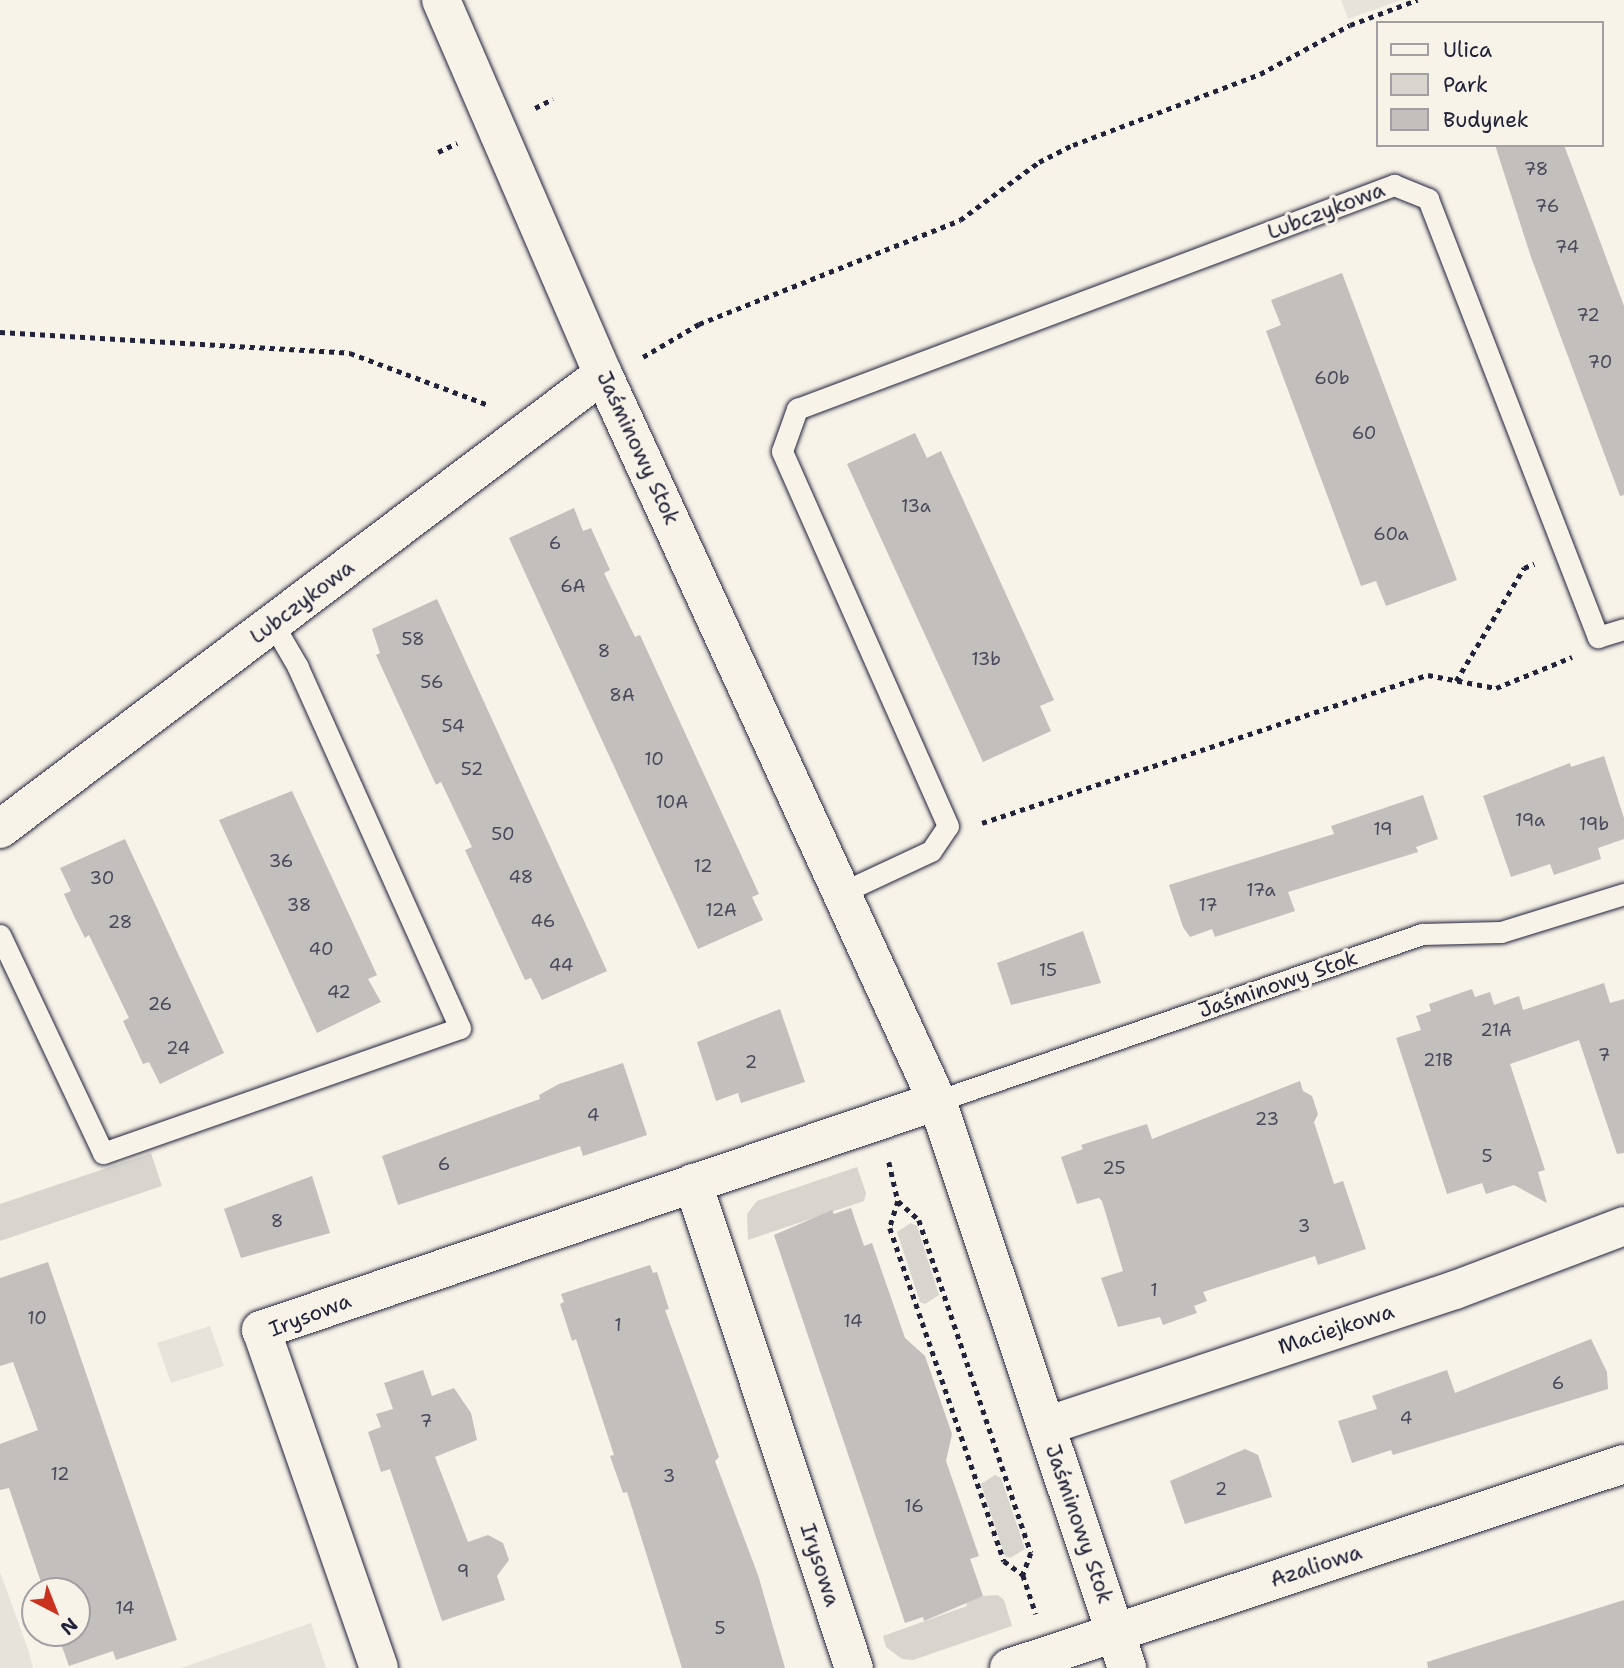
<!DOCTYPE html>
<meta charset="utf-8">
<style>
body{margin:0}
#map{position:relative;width:1624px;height:1668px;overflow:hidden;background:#f7f3e8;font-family:"Shantell Sans",sans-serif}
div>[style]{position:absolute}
.built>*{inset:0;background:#e7e3db}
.green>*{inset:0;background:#d8d5cf}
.building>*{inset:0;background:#c2bfbd}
.path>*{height:4.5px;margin-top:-2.25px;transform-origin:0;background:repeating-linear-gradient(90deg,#22223b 0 5px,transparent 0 10px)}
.roads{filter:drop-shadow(0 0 2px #22223b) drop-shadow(0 0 2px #22223b)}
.service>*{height:21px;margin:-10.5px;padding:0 10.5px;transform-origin:10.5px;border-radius:10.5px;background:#f7f3e8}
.minor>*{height:38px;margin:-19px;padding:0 19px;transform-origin:19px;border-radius:19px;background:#f7f3e8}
span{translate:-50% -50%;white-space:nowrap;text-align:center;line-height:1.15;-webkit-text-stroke:6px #f7f3e8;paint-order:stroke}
.number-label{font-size:18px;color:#4a495c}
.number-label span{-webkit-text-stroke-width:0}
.street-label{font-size:21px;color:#22223b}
.legend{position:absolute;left:1376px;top:21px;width:228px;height:126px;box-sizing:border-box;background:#f7f3e8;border:2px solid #a29fa3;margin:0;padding:9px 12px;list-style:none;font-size:21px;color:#22223b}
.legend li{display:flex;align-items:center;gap:14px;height:35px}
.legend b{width:35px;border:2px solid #a29fa3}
.north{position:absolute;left:21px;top:1577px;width:70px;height:70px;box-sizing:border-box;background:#f7f3e8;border:2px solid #a29fa3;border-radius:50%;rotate:138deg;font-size:19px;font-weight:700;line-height:28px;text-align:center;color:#22223b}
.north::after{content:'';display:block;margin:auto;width:24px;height:32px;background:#c8321e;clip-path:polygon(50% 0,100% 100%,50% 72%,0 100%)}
</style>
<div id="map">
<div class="built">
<div style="clip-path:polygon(1341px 0,1401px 0,1348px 19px)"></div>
<div style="clip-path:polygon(210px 1326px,224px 1366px,171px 1383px,157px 1343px)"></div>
<div style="clip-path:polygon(0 1572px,29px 1652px,33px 1668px,0 1668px)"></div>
<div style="clip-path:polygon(311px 1623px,326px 1668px,181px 1668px)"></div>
</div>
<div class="green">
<div style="clip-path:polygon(151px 1153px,162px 1186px,0 1241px,0 1204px)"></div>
<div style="clip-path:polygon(857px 1167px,866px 1193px,864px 1201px,748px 1240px,747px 1214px,757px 1201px)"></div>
<div style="clip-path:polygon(911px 1223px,917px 1226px,939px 1295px,925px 1304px,920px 1302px,897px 1232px)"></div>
<div style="clip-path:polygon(995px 1475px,1001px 1478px,1025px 1549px,1010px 1558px,1005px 1556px,981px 1484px)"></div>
<div style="clip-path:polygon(998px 1595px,1004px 1600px,1012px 1626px,913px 1660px,902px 1659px,886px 1647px,883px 1636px,967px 1606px,966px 1602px,983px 1596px)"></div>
</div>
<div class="building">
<div style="clip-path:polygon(1495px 145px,1564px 145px,1591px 217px,1624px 306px,1624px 495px,1620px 496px,1531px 257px)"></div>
<div style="clip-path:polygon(1342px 273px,1457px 580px,1386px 606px,1376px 581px,1361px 586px,1266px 331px,1281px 325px,1271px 300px)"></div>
<div style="clip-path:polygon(915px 433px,927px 458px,941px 451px,1054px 700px,1040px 706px,1051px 731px,983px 762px,847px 464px)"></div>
<div style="clip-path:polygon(574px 508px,583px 531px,591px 528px,610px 570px,604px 573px,635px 637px,640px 635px,759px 894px,752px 897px,763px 920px,698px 949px,509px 538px)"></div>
<div style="clip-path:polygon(437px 599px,607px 971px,542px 1000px,531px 978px,525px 980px,465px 850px,472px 847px,441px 782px,436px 785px,376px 655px,380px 653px,372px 629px)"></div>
<div style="clip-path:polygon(1604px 756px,1624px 818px,1624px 839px,1598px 848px,1601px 859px,1554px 875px,1550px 864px,1511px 877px,1483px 796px,1570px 763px,1571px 767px)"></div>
<div style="clip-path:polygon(292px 791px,377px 975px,368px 979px,381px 1002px,317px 1033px,219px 820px)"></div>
<div style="clip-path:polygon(1423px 795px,1438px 839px,1416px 847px,1418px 852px,1288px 892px,1295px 911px,1215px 937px,1212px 929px,1190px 937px,1183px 927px,1169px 885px,1334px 834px,1331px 826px)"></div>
<div style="clip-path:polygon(125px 839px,224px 1053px,160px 1084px,149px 1062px,143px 1064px,123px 1021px,129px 1018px,89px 935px,85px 938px,74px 916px,64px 894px,71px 891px,60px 868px)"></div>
<div style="clip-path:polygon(1083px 931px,1101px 983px,1011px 1005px,997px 963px)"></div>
<div style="clip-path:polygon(1604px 983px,1610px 1003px,1624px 999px,1624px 1153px,1617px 1154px,1579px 1040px,1510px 1064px,1545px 1170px,1538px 1172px,1547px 1203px,1514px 1185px,1486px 1194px,1482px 1183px,1447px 1194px,1396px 1038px,1421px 1030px,1416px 1016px,1431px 1011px,1429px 1004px,1472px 989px,1475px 997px,1490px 992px,1494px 1005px,1519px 996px,1523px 1010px)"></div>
<div style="clip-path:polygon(780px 1009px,805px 1082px,741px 1103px,738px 1093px,716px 1101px,697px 1042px)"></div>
<div style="clip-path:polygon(623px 1063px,647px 1135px,583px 1156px,580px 1146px,398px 1205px,382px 1156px,540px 1099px,539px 1095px,559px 1084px)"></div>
<div style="clip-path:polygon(1300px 1081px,1303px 1091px,1312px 1096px,1318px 1114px,1314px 1122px,1334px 1184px,1343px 1181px,1366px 1249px,1318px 1265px,1315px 1256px,1203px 1292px,1207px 1301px,1194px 1306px,1197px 1313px,1163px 1325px,1160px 1317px,1118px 1327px,1101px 1278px,1123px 1271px,1102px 1201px,1099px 1198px,1077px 1204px,1061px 1157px,1083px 1149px,1081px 1145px,1147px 1124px,1152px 1139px)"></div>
<div style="clip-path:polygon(312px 1176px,330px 1233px,241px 1258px,224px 1209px)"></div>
<div style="clip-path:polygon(851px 1208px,864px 1246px,872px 1243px,905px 1338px,925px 1356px,952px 1434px,946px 1461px,979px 1556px,970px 1559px,983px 1596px,924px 1621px,923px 1617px,905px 1623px,774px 1235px,832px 1210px,834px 1214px)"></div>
<div style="clip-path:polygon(48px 1262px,177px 1640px,116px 1660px,113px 1651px,69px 1666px,57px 1633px,77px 1633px,77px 1591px,44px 1591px,9px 1488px,0 1490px,0 1444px,38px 1430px,13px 1362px,0 1366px,0 1278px)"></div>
<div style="clip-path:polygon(650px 1265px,653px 1273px,657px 1272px,669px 1309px,665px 1310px,719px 1457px,715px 1461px,758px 1575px,785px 1668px,682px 1668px,627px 1492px,623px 1493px,610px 1456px,614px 1455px,576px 1339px,572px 1341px,560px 1304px,564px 1302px,561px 1294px)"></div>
<div style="clip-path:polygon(1591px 1339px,1607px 1372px,1608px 1389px,1393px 1455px,1391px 1450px,1352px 1463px,1338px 1421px,1377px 1409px,1372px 1396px,1447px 1370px,1455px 1393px)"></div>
<div style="clip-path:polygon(423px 1370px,432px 1396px,454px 1388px,471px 1413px,477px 1440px,435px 1457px,468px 1542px,488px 1535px,503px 1543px,509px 1560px,497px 1576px,505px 1600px,442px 1621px,390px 1469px,381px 1472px,368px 1432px,381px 1427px,376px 1414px,393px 1409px,384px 1383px)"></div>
<div style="clip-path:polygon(1245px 1449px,1258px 1455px,1272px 1497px,1185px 1524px,1170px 1481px)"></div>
<div style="clip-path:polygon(1624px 1600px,1624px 1668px,1428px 1668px,1427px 1662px)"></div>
</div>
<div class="path">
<div style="left:535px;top:108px;width:20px;rotate:-27deg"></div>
<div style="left:438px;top:152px;width:21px;rotate:-25deg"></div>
<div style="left:0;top:332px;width:351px;rotate:3.4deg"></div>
<div style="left:350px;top:353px;width:147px;rotate:20.6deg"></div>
<div style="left:643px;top:357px;width:65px;rotate:-30.5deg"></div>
<div style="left:699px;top:324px;width:281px;rotate:-21.7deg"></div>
<div style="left:960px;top:220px;width:98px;rotate:-36.3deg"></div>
<div style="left:1039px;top:162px;width:38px;rotate:-27deg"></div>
<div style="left:1073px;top:145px;width:200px;rotate:-20.8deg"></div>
<div style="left:1260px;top:74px;width:102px;rotate:-28.6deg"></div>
<div style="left:1350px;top:25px;width:72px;rotate:-20.5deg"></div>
<div style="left:1456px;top:681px;width:132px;rotate:-59deg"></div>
<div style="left:1524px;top:568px;width:11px;rotate:-22deg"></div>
<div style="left:982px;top:823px;width:470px;rotate:-18.4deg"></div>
<div style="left:1428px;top:675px;width:69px;rotate:10.8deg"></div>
<div style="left:1496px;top:688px;width:82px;rotate:-22.2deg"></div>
<div style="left:889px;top:1162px;width:40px;rotate:77deg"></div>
<div style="left:898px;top:1201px;width:28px;rotate:107deg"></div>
<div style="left:890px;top:1228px;width:352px;rotate:71.1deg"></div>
<div style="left:1004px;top:1561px;width:24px;rotate:36deg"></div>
<div style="left:1023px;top:1575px;width:41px;rotate:71.6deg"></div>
<div style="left:898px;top:1201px;width:28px;rotate:42deg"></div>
<div style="left:919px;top:1220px;width:351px;rotate:71.4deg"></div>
<div style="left:1031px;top:1553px;width:23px;rotate:110deg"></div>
</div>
<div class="roads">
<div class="service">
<div style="left:843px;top:892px;width:97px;rotate:-25deg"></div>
<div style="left:931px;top:851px;width:30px;rotate:-56deg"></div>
<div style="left:948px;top:826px;width:410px;rotate:-113.9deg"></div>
<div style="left:782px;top:451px;width:45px;rotate:-70.3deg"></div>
<div style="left:797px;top:409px;width:638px;rotate:-20.57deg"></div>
<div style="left:1394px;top:185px;width:37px;rotate:22deg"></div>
<div style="left:1428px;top:199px;width:470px;rotate:68.8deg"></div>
<div style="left:1598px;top:637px;width:27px;rotate:-17deg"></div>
<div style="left:0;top:935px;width:241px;rotate:64.7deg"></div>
<div style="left:103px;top:1153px;width:378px;rotate:-19.3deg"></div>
<div style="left:460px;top:1028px;width:396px;rotate:-114.2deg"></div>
<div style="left:298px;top:667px;width:50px;rotate:-120.2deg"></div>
<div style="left:937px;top:1101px;width:513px;rotate:-19deg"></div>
<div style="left:1422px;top:934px;width:79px;rotate:-1.5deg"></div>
<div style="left:1501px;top:932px;width:129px;rotate:-17.2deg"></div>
</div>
<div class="minor">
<div style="left:441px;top:0;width:408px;rotate:66.6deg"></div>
<div style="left:603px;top:374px;width:800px;rotate:65.32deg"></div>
<div style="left:937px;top:1101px;width:598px;rotate:71.47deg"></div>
<div style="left:0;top:829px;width:755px;rotate:-37.04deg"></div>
<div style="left:693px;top:1183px;width:511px;rotate:71.64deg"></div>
<div style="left:1046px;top:1426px;width:431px;rotate:-18.4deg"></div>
<div style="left:1455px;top:1290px;width:181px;rotate:-20.7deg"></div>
<div style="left:379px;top:1668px;width:358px;rotate:-109.2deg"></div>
<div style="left:261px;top:1330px;width:714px;rotate:-18.71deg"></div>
<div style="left:1009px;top:1668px;width:648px;rotate:-18.35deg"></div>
</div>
</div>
<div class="number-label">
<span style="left:1536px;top:169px">78</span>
<span style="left:1547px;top:206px">76</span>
<span style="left:1567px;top:247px">74</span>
<span style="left:1588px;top:315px">72</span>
<span style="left:1600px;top:362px">70</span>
<span style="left:1332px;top:378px">60b</span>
<span style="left:1364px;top:433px">60</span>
<span style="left:916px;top:506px">13a</span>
<span style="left:1391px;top:534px">60a</span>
<span style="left:555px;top:543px">6</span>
<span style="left:573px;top:586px">6A</span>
<span style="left:413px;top:639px">58</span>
<span style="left:604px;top:651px">8</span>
<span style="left:986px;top:659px">13b</span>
<span style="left:432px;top:682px">56</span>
<span style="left:622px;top:695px">8A</span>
<span style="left:453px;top:726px">54</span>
<span style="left:654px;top:759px">10</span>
<span style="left:472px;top:769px">52</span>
<span style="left:672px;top:802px">10A</span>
<span style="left:1530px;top:820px">19a</span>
<span style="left:1594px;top:824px">19b</span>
<span style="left:1383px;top:829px">19</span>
<span style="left:503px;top:834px">50</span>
<span style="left:281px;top:861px">36</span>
<span style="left:703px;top:866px">12</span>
<span style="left:521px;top:877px">48</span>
<span style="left:102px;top:878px">30</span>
<span style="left:1261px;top:890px">17a</span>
<span style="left:299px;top:905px">38</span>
<span style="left:1208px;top:905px">17</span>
<span style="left:721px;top:910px">12A</span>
<span style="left:543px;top:921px">46</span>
<span style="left:120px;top:922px">28</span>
<span style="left:321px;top:949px">40</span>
<span style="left:561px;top:965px">44</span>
<span style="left:1048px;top:970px">15</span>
<span style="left:339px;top:992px">42</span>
<span style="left:160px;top:1004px">26</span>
<span style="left:1496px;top:1030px">21A</span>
<span style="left:178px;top:1048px">24</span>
<span style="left:1604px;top:1055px">7</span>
<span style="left:1438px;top:1060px">21B</span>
<span style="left:751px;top:1062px">2</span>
<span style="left:593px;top:1115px">4</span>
<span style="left:1267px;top:1119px">23</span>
<span style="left:1487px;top:1156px">5</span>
<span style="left:444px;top:1164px">6</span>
<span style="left:1114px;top:1168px">25</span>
<span style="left:277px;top:1221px">8</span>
<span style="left:1304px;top:1226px">3</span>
<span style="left:1154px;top:1290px">1</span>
<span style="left:37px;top:1318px">10</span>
<span style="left:853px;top:1321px">14</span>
<span style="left:618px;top:1325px">1</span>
<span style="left:1558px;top:1383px">6</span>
<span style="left:1406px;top:1418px">4</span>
<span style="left:426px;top:1421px">7</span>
<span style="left:60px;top:1474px">12</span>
<span style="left:669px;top:1476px">3</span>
<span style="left:1221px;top:1489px">2</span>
<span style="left:914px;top:1506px">16</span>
<span style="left:463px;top:1571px">9</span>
<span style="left:125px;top:1608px">14</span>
<span style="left:720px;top:1628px">5</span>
</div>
<div class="street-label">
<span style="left:1326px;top:211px;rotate:-21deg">Lubczykowa</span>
<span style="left:638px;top:448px;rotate:65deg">Jaśminowy Stok</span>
<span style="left:302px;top:602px;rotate:-37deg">Lubczykowa</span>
<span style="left:1278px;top:984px;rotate:-19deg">Jaśminowy Stok</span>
<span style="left:310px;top:1315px;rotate:-21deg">Irysowa</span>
<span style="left:1336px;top:1329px;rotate:-18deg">Maciejkowa</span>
<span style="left:1079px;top:1524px;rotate:71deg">Jaśminowy Stok</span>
<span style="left:820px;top:1565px;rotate:72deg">Irysowa</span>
<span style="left:1316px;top:1566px;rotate:-18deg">Azaliowa</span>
</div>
<ul class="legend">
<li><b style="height:9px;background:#f7f3e8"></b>Ulica</li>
<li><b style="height:19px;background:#d8d5cf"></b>Park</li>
<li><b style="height:19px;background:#c2bfbd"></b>Budynek</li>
</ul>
<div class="north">N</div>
</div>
